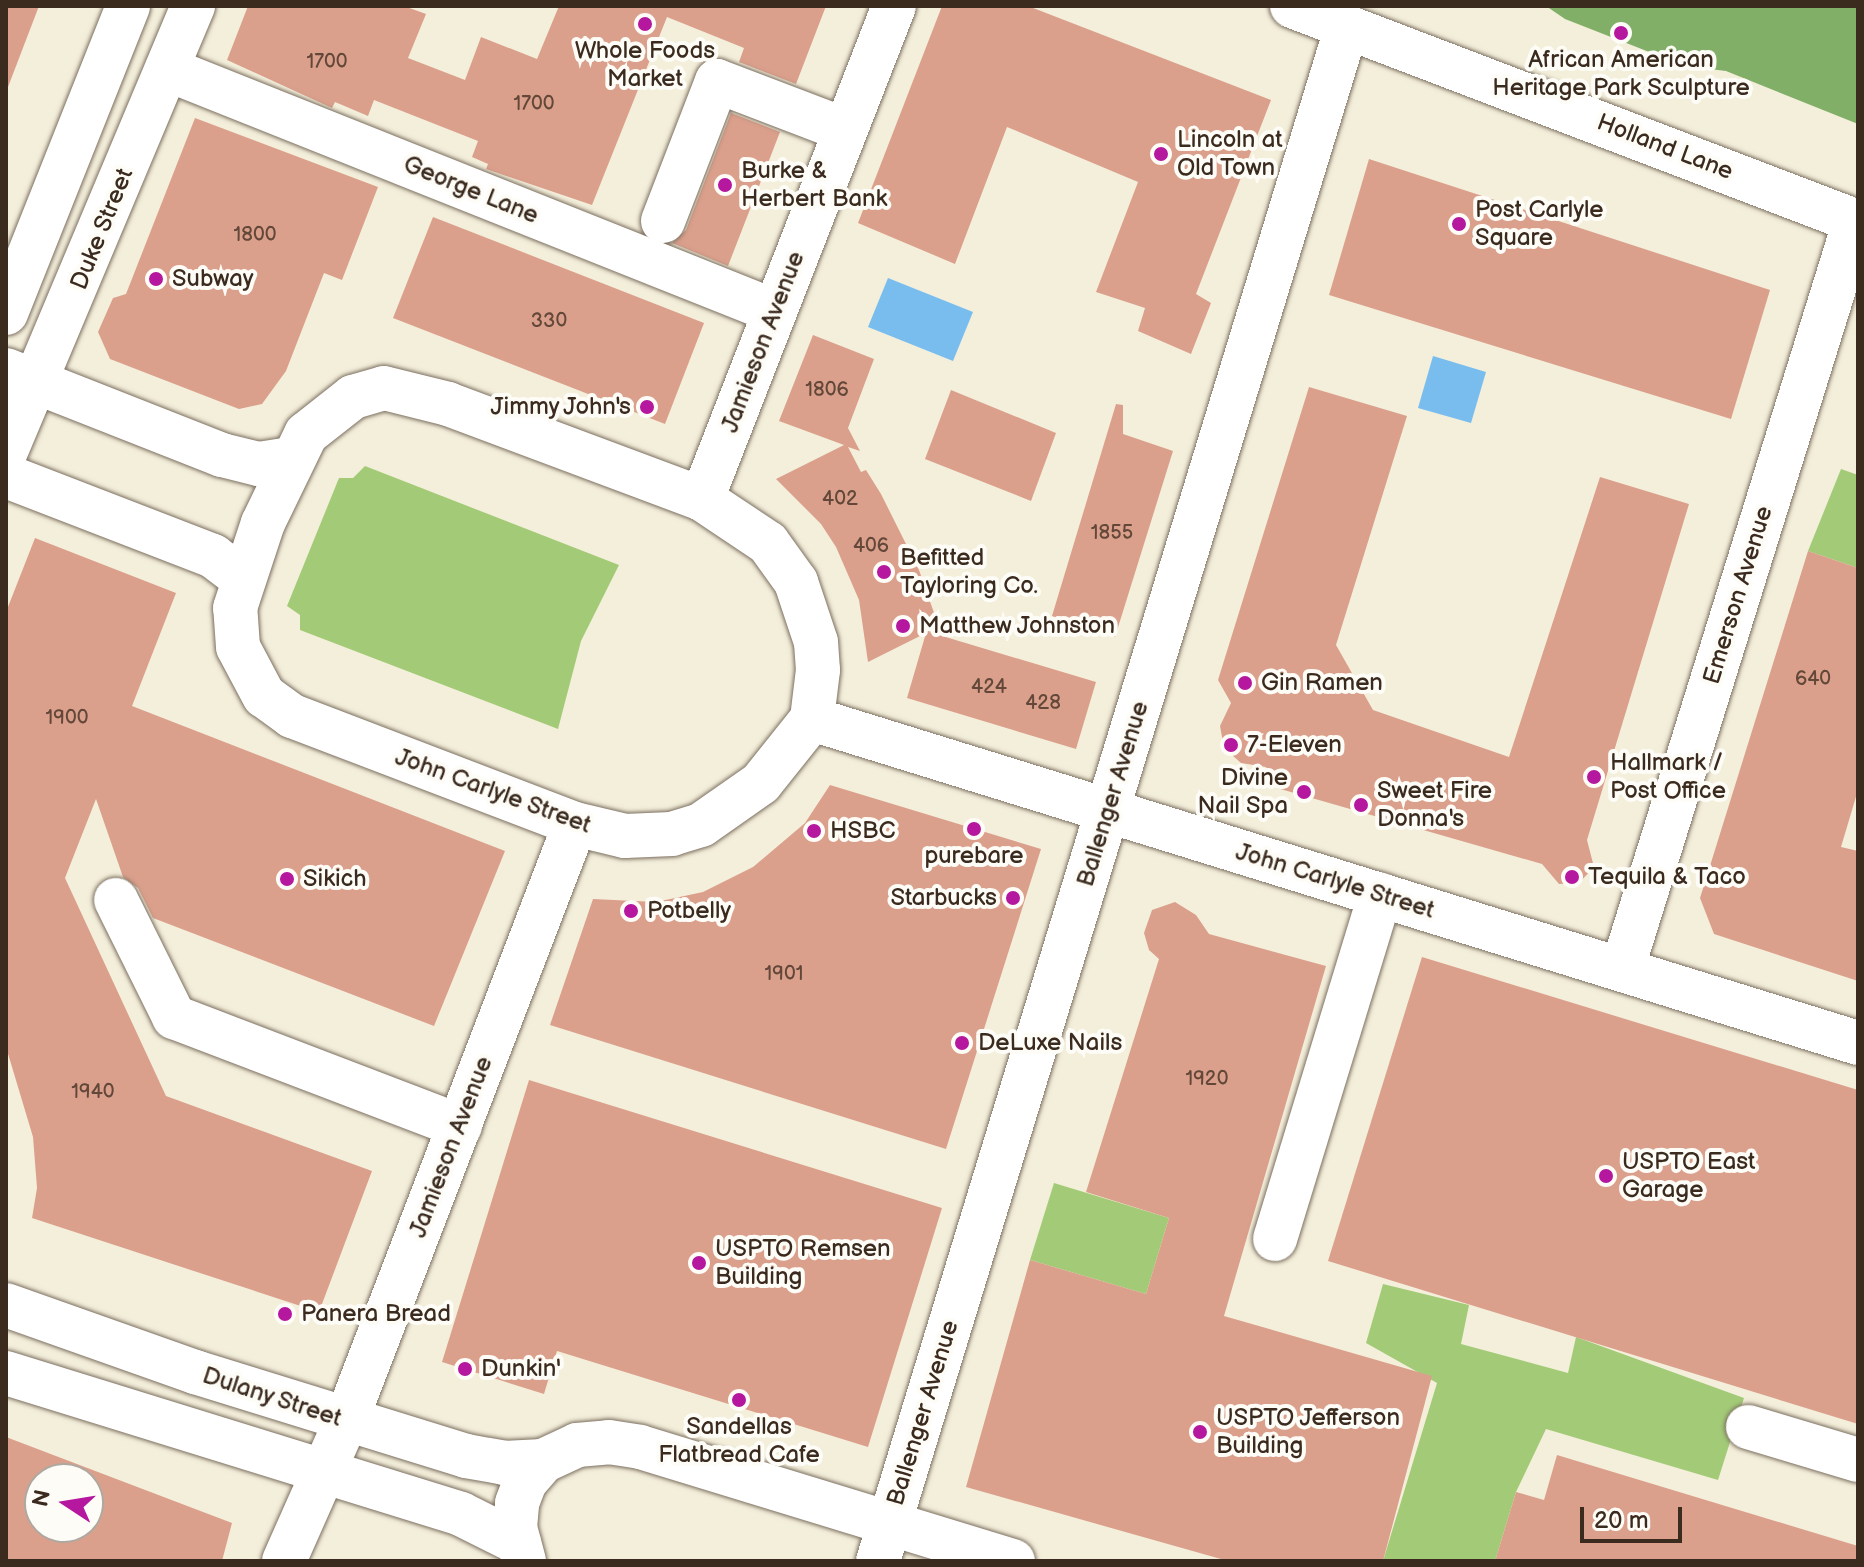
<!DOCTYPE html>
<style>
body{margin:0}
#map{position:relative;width:1864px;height:1567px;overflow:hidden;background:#f4efdb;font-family:"Balsamiq Sans",sans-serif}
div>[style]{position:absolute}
.green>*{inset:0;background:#a3cb77}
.forest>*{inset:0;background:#82af68}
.water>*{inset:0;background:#79bdef}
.building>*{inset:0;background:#dba08c}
.roads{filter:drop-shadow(0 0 2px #7c6f60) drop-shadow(0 0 2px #7c6f60)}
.minor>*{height:44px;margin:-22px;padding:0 22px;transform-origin:22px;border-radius:22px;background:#fff}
.major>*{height:44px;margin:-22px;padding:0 22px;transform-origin:22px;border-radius:22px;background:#fff}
.dots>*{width:22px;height:22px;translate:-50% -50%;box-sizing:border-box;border:4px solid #fdfcf7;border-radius:50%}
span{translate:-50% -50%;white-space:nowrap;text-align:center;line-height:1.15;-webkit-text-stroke:8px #fdfcf7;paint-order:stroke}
.number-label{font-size:20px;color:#63483a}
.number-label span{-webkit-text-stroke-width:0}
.poi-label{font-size:24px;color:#3b2a1e}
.left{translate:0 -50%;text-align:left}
.right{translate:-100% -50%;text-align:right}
.street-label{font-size:24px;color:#3b2a1e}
.frame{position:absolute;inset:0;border:8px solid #3b2a1e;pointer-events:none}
.north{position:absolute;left:24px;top:1463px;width:80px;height:80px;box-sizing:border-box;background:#fdfcf7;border:2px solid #afa8a0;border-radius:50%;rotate:282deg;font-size:22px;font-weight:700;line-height:32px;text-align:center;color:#3b2a1e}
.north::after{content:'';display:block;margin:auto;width:28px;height:36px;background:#b5179e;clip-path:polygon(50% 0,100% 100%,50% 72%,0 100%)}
.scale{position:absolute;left:1580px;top:1507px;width:102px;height:36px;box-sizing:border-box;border:4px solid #3b2a1e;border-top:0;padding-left:10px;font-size:24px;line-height:28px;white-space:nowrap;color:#3b2a1e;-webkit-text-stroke:6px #fdfcf7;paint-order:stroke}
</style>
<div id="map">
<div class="green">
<div style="clip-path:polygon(365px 466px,619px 565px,581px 641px,558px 729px,300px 630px,300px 615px,287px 606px,339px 478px,353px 478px)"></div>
<div style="clip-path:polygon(1841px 469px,1858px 475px,1858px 568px,1808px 551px)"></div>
<div style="clip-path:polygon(1054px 1183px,1169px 1218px,1146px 1294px,1030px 1260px)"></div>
<div style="clip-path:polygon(1383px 1284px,1469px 1305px,1461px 1344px,1568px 1373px,1576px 1337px,1744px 1398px,1718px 1480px,1546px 1429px,1516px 1492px,1495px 1561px,1383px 1561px,1437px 1383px,1366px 1343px)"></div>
</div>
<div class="forest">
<div style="clip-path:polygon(1546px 6px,1858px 6px,1858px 124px,1726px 71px,1685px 66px,1565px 19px)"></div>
</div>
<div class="water">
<div style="clip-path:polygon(888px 278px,973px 312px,953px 361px,868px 327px)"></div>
<div style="clip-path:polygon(1433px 356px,1486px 372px,1471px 423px,1418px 408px)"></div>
</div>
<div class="building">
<div style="clip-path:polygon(6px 6px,39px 6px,8px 87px,6px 87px)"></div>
<div style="clip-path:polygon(248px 6px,404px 6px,426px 14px,408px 58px,465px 80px,481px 37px,537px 59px,559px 6px,826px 6px,796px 84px,739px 62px,744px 48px,667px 17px,592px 205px,486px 169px,488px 164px,472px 157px,478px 141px,374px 100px,368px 116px,335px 102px,332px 108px,227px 60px)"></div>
<div style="clip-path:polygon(942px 6px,1028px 6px,1271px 100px,1196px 294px,1211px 303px,1191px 354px,1138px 331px,1145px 308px,1096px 292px,1138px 182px,1007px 127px,955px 264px,858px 223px)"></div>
<div style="clip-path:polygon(731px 113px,780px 132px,728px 266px,672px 243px,686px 230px)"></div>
<div style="clip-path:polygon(195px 118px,378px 187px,342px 280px,324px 273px,286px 371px,262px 404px,239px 409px,110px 359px,98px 332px,113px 298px,126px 294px)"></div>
<div style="clip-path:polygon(1369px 159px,1770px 290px,1731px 419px,1329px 295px)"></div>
<div style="clip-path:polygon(433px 217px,704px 323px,665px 424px,393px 318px)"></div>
<div style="clip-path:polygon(813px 335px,874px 359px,848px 428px,860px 451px,848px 447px,861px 472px,866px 470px,881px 494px,919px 570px,939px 627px,929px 632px,1096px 682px,1076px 749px,907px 698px,926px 633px,868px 662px,859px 600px,836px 547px,821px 524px,776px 479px,844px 445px,779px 421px)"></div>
<div style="clip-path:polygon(1309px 387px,1407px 416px,1336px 645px,1373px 710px,1509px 757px,1600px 477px,1689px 504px,1587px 840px,1594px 867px,1579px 883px,1559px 884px,1542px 864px,1277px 788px,1266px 767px,1241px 763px,1224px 748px,1220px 726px,1231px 703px,1218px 680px)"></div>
<div style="clip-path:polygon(951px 390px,1056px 433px,1031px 501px,925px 459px)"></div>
<div style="clip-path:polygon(1116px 404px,1123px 405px,1123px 434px,1173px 451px,1115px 637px,1052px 616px)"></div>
<div style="clip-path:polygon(35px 538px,176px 593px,132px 706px,505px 851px,434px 1026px,153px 918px,138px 888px,123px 877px,96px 799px,65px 878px,166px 1096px,372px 1171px,319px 1312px,32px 1218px,37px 1188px,33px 1137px,6px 1047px,6px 612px)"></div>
<div style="clip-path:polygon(1808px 551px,1858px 568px,1858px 790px,1841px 847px,1858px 851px,1858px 981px,1714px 934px,1700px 898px)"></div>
<div style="clip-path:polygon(830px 785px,1041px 849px,946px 1149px,550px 1025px,593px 899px,656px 902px,703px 892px,753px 867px,805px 823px)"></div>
<div style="clip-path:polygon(1175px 902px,1196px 915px,1209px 934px,1326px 966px,1224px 1316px,1432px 1376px,1383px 1561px,1228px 1561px,966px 1487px,1030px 1260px,1146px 1294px,1169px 1218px,1086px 1192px,1159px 959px,1149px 950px,1144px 933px,1152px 910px)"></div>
<div style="clip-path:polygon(1422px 957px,1858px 1090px,1858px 1424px,1328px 1261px)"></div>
<div style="clip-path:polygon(529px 1080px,942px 1208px,868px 1447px,557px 1351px,544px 1394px,442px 1362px)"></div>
<div style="clip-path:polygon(evenodd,6px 1437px,232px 1523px,222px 1561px,6px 1561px,6px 1437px,40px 1479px,88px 1479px,88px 1527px,40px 1527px,40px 1479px)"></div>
<div style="clip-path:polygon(1557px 1455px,1858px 1546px,1858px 1561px,1495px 1561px,1516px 1492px,1544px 1500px)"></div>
</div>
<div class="roads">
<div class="minor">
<div style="left:167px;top:69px;width:653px;rotate:21.74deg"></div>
<div style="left:663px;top:221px;width:150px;rotate:-68.9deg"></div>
<div style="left:717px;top:81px;width:137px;rotate:20.9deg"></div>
<div style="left:6px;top:370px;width:232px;rotate:21.5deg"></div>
<div style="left:222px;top:455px;width:38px;rotate:14deg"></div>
<div style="left:259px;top:464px;width:32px;rotate:-9deg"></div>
<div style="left:384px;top:388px;width:66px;rotate:14deg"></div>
<div style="left:448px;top:404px;width:271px;rotate:20.5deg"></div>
<div style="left:702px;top:499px;width:79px;rotate:33.7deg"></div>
<div style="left:768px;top:543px;width:48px;rotate:54.3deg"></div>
<div style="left:796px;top:582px;width:63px;rotate:71.6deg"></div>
<div style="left:816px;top:642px;width:28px;rotate:86deg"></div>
<div style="left:818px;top:670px;width:49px;rotate:97deg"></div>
<div style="left:812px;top:719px;width:82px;rotate:128.6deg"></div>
<div style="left:761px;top:783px;width:73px;rotate:145deg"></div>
<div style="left:701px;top:825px;width:30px;rotate:163deg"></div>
<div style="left:672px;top:834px;width:47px;rotate:177.6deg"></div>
<div style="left:625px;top:836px;width:51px;rotate:-166.5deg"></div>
<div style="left:575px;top:824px;width:303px;rotate:-159.1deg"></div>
<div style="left:292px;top:716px;width:34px;rotate:-144deg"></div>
<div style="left:264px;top:696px;width:55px;rotate:-118deg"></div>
<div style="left:238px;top:647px;width:39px;rotate:-94deg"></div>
<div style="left:235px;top:608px;width:89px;rotate:-71.8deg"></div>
<div style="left:263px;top:523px;width:99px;rotate:-64.2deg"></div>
<div style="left:306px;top:434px;width:60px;rotate:-38.2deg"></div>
<div style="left:353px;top:397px;width:32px;rotate:-16deg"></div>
<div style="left:6px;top:476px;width:222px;rotate:21.1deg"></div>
<div style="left:213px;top:556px;width:38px;rotate:37deg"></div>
<div style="left:702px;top:499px;width:529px;rotate:-68.72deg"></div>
<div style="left:812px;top:719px;width:1095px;rotate:17.21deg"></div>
<div style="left:116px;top:900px;width:131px;rotate:63.6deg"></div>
<div style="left:174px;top:1017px;width:306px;rotate:20.9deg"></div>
<div style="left:1622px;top:970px;width:784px;rotate:-72.72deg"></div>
<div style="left:1275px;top:1239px;width:360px;rotate:-73deg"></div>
<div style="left:6px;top:1305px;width:201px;rotate:19.5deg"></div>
<div style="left:195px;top:1372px;width:284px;rotate:17.2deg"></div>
<div style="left:466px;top:1456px;width:39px;rotate:10deg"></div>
<div style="left:504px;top:1463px;width:39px;rotate:-3deg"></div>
<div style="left:543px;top:1461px;width:38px;rotate:-25deg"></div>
<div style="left:577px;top:1445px;width:32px;rotate:-5deg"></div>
<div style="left:609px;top:1442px;width:31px;rotate:9deg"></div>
<div style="left:640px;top:1447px;width:390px;rotate:17deg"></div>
<div style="left:6px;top:1373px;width:476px;rotate:17.2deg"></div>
<div style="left:461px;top:1514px;width:65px;rotate:26.6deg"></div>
<div style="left:1748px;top:1427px;width:115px;rotate:16.7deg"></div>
<div style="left:284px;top:1561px;width:153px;rotate:-66.1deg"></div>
<div style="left:346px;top:1421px;width:639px;rotate:-69.01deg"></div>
<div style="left:524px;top:1561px;width:34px;rotate:-105deg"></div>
<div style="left:515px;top:1528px;width:25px;rotate:-85deg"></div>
<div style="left:517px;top:1503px;width:22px;rotate:-69deg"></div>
<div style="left:525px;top:1482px;width:28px;rotate:-49deg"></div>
<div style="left:878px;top:1561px;width:1605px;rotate:-73.01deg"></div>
</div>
<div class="major">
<div style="left:1292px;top:6px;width:606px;rotate:20.89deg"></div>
<div style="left:6px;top:313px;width:330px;rotate:-68.3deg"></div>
<div style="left:6px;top:451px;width:483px;rotate:-67.2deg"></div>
</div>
</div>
<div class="dots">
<div style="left:645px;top:24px;background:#b5179e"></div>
<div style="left:1621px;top:33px;background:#b5179e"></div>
<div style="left:1161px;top:154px;background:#b5179e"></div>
<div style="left:725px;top:185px;background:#b5179e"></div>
<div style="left:1459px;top:224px;background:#b5179e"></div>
<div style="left:156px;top:279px;background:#b5179e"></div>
<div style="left:647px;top:407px;background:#b5179e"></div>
<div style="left:884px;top:572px;background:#b5179e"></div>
<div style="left:903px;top:626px;background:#b5179e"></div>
<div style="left:1245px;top:683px;background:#b5179e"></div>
<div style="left:1231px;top:745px;background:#b5179e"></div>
<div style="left:1594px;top:777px;background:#b5179e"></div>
<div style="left:1304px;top:792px;background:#b5179e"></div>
<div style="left:1361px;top:805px;background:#b5179e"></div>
<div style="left:974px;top:829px;background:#b5179e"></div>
<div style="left:814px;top:831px;background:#b5179e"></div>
<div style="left:1572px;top:877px;background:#b5179e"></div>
<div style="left:287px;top:879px;background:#b5179e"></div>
<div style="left:1013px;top:898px;background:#b5179e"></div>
<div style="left:631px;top:911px;background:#b5179e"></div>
<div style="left:962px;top:1043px;background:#b5179e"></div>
<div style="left:1606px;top:1176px;background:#b5179e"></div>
<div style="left:699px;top:1263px;background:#b5179e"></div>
<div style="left:285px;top:1314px;background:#b5179e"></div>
<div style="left:465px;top:1369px;background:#b5179e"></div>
<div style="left:739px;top:1400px;background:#b5179e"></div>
<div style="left:1200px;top:1432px;background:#b5179e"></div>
</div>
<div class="number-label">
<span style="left:327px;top:62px">1700</span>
<span style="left:534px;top:104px">1700</span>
<span style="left:255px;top:235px">1800</span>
<span style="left:549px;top:321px">330</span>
<span style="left:827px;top:390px">1806</span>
<span style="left:840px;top:499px">402</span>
<span style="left:1112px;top:533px">1855</span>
<span style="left:871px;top:546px">406</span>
<span style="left:1813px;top:679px">640</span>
<span style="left:989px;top:687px">424</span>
<span style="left:1043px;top:703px">428</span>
<span style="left:67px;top:718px">1900</span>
<span style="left:784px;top:974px">1901</span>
<span style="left:1207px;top:1079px">1920</span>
<span style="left:93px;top:1092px">1940</span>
</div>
<div class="poi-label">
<span style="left:645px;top:65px">Whole Foods<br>Market</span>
<span style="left:1621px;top:74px">African American<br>Heritage Park Sculpture</span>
<span class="left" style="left:1177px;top:154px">Lincoln at<br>Old Town</span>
<span class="left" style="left:741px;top:185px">Burke &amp;<br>Herbert Bank</span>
<span class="left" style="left:1475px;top:224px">Post Carlyle<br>Square</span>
<span class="left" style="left:172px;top:279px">Subway</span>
<span class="right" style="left:631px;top:407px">Jimmy John's</span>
<span class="left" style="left:900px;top:572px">Befitted<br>Tayloring Co.</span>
<span class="left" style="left:919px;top:626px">Matthew Johnston</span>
<span class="left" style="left:1261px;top:683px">Gin Ramen</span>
<span class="left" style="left:1247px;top:745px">7-Eleven</span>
<span class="left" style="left:1610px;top:777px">Hallmark /<br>Post Office</span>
<span class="right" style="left:1288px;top:792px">Divine<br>Nail Spa</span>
<span class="left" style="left:1377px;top:805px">Sweet Fire<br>Donna's</span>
<span class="left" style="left:830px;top:831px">HSBC</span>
<span style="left:974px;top:856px">purebare</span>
<span class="left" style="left:1588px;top:877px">Tequila &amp; Taco</span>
<span class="left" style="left:303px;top:879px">Sikich</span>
<span class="right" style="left:997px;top:898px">Starbucks</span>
<span class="left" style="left:647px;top:911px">Potbelly</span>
<span class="left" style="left:978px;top:1043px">DeLuxe Nails</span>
<span class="left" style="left:1622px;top:1176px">USPTO East<br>Garage</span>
<span class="left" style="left:715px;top:1263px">USPTO Remsen<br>Building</span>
<span class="left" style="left:301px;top:1314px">Panera Bread</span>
<span class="left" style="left:481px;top:1369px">Dunkin'</span>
<span class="left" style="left:1216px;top:1432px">USPTO Jefferson<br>Building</span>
<span style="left:739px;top:1441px">Sandellas<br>Flatbread Cafe</span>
</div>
<div class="street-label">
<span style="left:1665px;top:147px;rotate:21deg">Holland Lane</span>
<span style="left:471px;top:190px;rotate:22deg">George Lane</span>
<span style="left:102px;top:229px;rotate:-68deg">Duke Street</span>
<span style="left:763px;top:342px;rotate:-69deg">Jamieson Avenue</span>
<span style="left:1738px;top:595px;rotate:-73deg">Emerson Avenue</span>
<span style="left:493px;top:791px;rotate:20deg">John Carlyle Street</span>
<span style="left:1113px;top:794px;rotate:-73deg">Ballenger Avenue</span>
<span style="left:1335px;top:881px;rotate:17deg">John Carlyle Street</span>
<span style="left:451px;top:1147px;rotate:-69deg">Jamieson Avenue</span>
<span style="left:272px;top:1397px;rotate:18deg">Dulany Street</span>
<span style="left:923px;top:1413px;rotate:-73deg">Ballenger Avenue</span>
</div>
<div class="frame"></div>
<div class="north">N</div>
<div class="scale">20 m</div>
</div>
